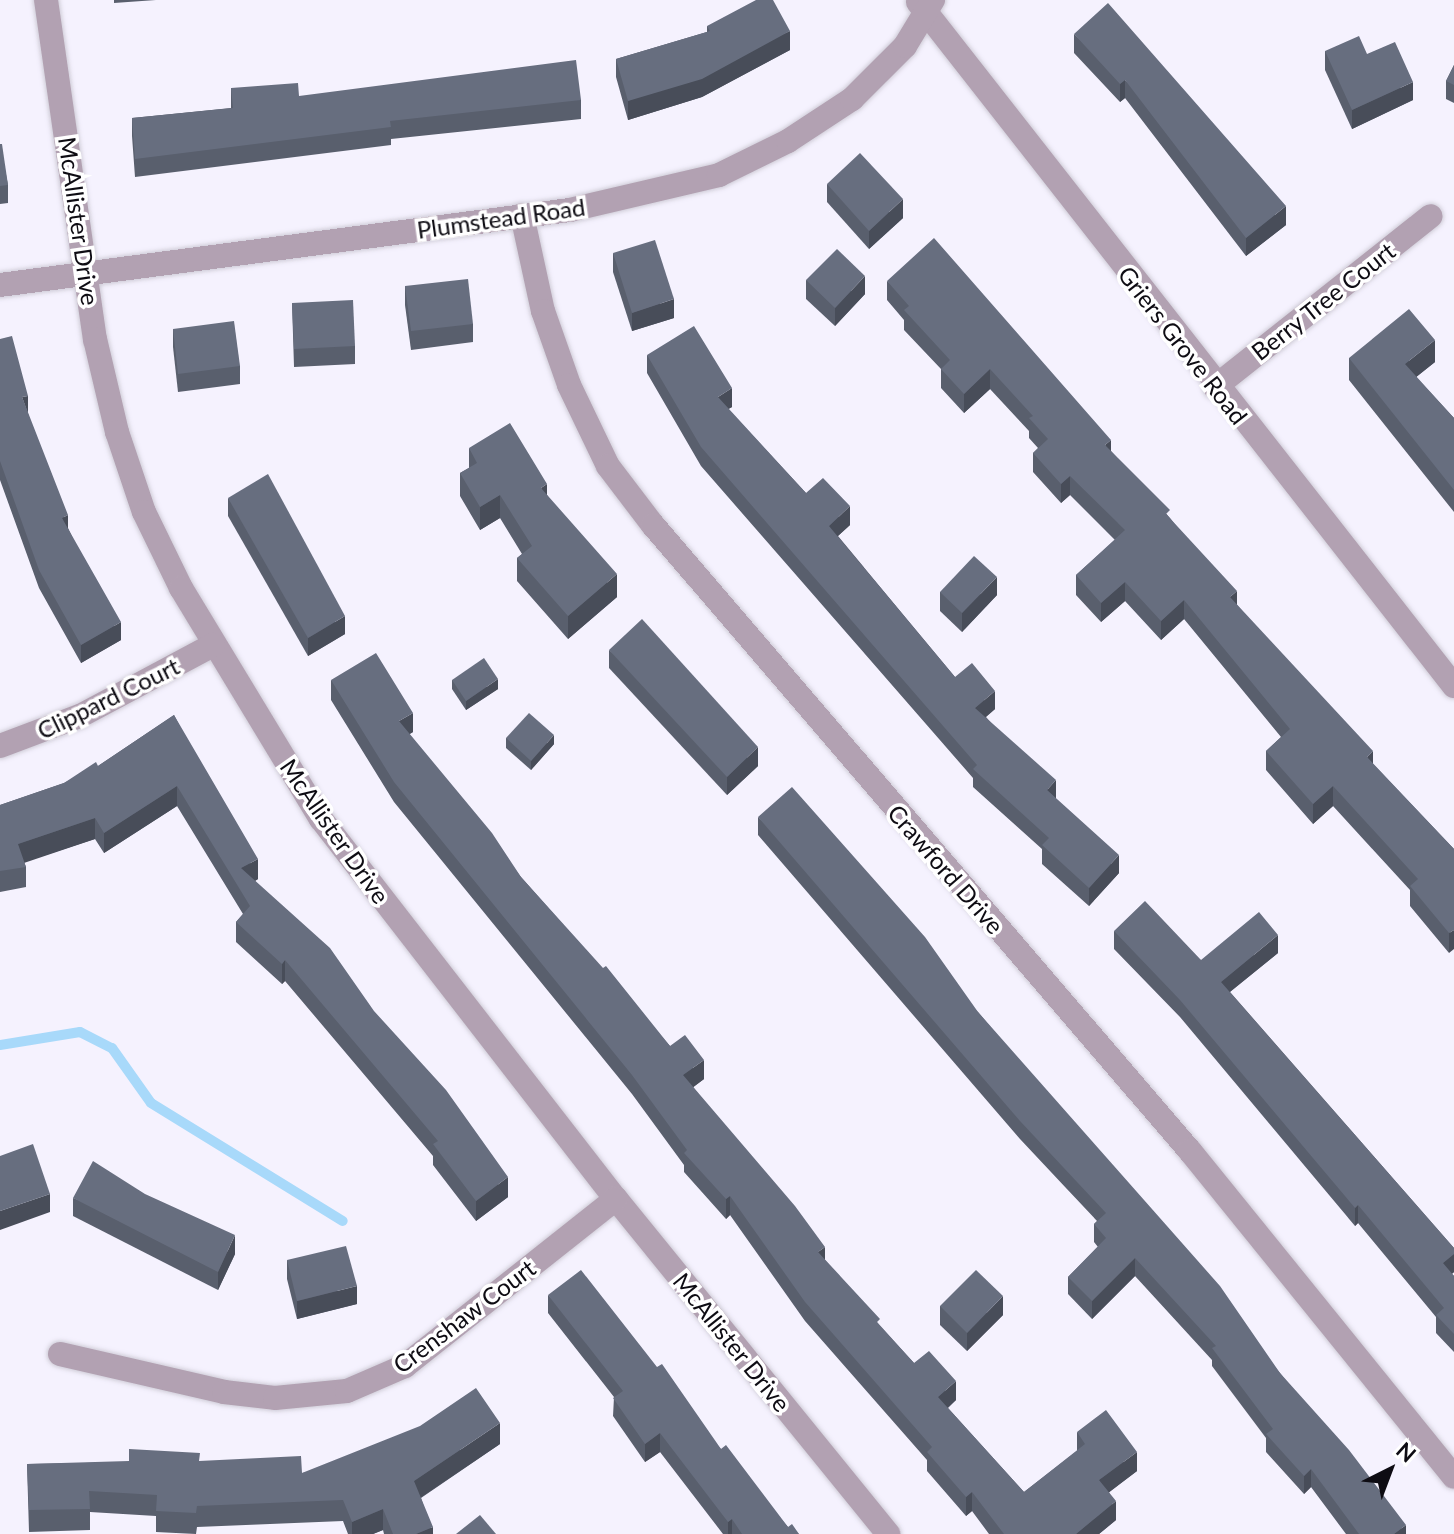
<!DOCTYPE html>
<style>
body{margin:0}
#map{position:relative;width:1454px;height:1534px;overflow:hidden;background:#f5f2fe;font-family:Lato,sans-serif}
div>[style]{position:absolute}
.stream>*{height:10px;margin:-5px;padding:0 5px;transform-origin:5px;border-radius:5px;background:#a8d9fa}
.roads{filter:drop-shadow(0 0 2px #d0cdd8) drop-shadow(0 0 2px #d0cdd8)}
.street>*{height:24px;margin:-12px;padding:0 12px;transform-origin:12px;border-radius:12px;background:#b2a1b2}
.wall>*{inset:0;background:#595f6d}
.shaded-wall>*{inset:0;background:#484d59}
.building>*{inset:0;background:#676e7f}
span{translate:-50% -50%;white-space:nowrap;text-align:center;line-height:1.15;-webkit-text-stroke:7px #fff;paint-order:stroke}
.street-label{font-size:24px;color:#0e0c13}
.north{position:absolute;left:1350px;top:1430px;width:80px;height:80px;-webkit-text-stroke:6px #fff;paint-order:stroke;rotate:42deg;font-size:22px;font-weight:700;line-height:32px;text-align:center;color:#0e0c13}
.north::after{content:'';display:block;margin:auto;width:28px;height:36px;background:#0e0c13;clip-path:polygon(50% 0,100% 100%,50% 72%,0 100%)}
</style>
<div id="map">
<div class="stream">
<div style="left:0;top:1045px;width:81px;rotate:-9.2deg"></div>
<div style="left:80px;top:1032px;width:36px;rotate:27deg"></div>
<div style="left:112px;top:1048px;width:67px;rotate:54.7deg"></div>
<div style="left:151px;top:1103px;width:225px;rotate:31.6deg"></div>
</div>
<div class="roads">
<div class="street">
<div style="left:46px;top:0;width:343px;rotate:81.8deg"></div>
<div style="left:95px;top:339px;width:96px;rotate:76.7deg"></div>
<div style="left:117px;top:432px;width:84px;rotate:71.4deg"></div>
<div style="left:144px;top:512px;width:85px;rotate:64deg"></div>
<div style="left:181px;top:588px;width:270px;rotate:58.8deg"></div>
<div style="left:321px;top:819px;width:481px;rotate:52.2deg"></div>
<div style="left:616px;top:1199px;width:432px;rotate:50.9deg"></div>
<div style="left:918px;top:2px;width:869px;rotate:51.92deg"></div>
<div style="left:522px;top:215px;width:98px;rotate:77.7deg"></div>
<div style="left:543px;top:311px;width:78px;rotate:70.6deg"></div>
<div style="left:569px;top:385px;width:90px;rotate:64.3deg"></div>
<div style="left:608px;top:466px;width:74px;rotate:52.7deg"></div>
<div style="left:653px;top:525px;width:825px;rotate:49.38deg"></div>
<div style="left:1190px;top:1151px;width:419px;rotate:51deg"></div>
<div style="left:0;top:285px;width:575px;rotate:-7.5deg"></div>
<div style="left:570px;top:210px;width:153px;rotate:-13.2deg"></div>
<div style="left:719px;top:175px;width:77px;rotate:-26.2deg"></div>
<div style="left:788px;top:141px;width:77px;rotate:-33.3deg"></div>
<div style="left:852px;top:99px;width:75px;rotate:-45deg"></div>
<div style="left:905px;top:46px;width:54px;rotate:-58.7deg"></div>
<div style="left:1215px;top:387px;width:275px;rotate:-38.4deg"></div>
<div style="left:0;top:746px;width:85px;rotate:-20.6deg"></div>
<div style="left:80px;top:716px;width:151px;rotate:-28.1deg"></div>
<div style="left:60px;top:1354px;width:168px;rotate:13deg"></div>
<div style="left:224px;top:1392px;width:51px;rotate:6.7deg"></div>
<div style="left:275px;top:1398px;width:72px;rotate:-5.6deg"></div>
<div style="left:347px;top:1391px;width:63px;rotate:-23.3deg"></div>
<div style="left:405px;top:1366px;width:269px;rotate:-38.4deg"></div>
</div>
</div>
<div class="wall">
<div style="clip-path:polygon(114px 0,156px 0,114px 3px)"></div>
<div style="clip-path:polygon(707px 26px,790px 50px,702px 97px,628px 120px,616px 77px,616px 59px,707px 32px)"></div>
<div style="clip-path:polygon(1074px 34px,1286px 225px,1246px 256px,1125px 98px,1120px 102px,1074px 53px)"></div>
<div style="clip-path:polygon(1325px 51px,1367px 54px,1413px 100px,1352px 129px,1325px 70px)"></div>
<div style="clip-path:polygon(1454px 65px,1454px 103px,1446px 99px,1446px 81px)"></div>
<div style="clip-path:polygon(231px 88px,299px 96px,581px 100px,581px 119px,391px 139px,391px 145px,135px 177px,132px 136px,132px 118px,231px 108px)"></div>
<div style="clip-path:polygon(0 144px,8px 185px,8px 203px,0 204px)"></div>
<div style="clip-path:polygon(827px 184px,903px 218px,869px 249px,827px 202px)"></div>
<div style="clip-path:polygon(613px 253px,674px 318px,632px 331px,613px 272px)"></div>
<div style="clip-path:polygon(806px 280px,865px 294px,835px 326px,806px 299px)"></div>
<div style="clip-path:polygon(887px 281px,1111px 451px,1170px 518px,1237px 605px,1373px 764px,1454px 849px,1449px 953px,1410px 906px,1410px 890px,1333px 806px,1313px 824px,1266px 770px,1266px 751px,1281px 737px,1184px 619px,1161px 640px,1125px 601px,1101px 622px,1076px 595px,1076px 575px,1115px 540px,1070px 495px,1061px 503px,1033px 472px,1033px 453px,1038px 448px,1029px 438px,1029px 431px,990px 389px,964px 413px,941px 388px,941px 369px,904px 330px,904px 320px,887px 300px)"></div>
<div style="clip-path:polygon(405px 286px,473px 324px,473px 342px,411px 350px,405px 305px)"></div>
<div style="clip-path:polygon(292px 303px,355px 346px,355px 364px,294px 367px)"></div>
<div style="clip-path:polygon(173px 329px,240px 366px,240px 384px,178px 392px,173px 347px)"></div>
<div style="clip-path:polygon(0 339px,28px 414px,68px 528px,121px 640px,81px 663px,39px 588px,0 480px)"></div>
<div style="clip-path:polygon(647px 355px,732px 407px,728px 409px,806px 493px,850px 525px,838px 536px,955px 677px,995px 709px,986px 717px,1119px 873px,1089px 906px,1042px 864px,1042px 849px,973px 787px,973px 778px,701px 466px,647px 373px)"></div>
<div style="clip-path:polygon(1349px 358px,1435px 362px,1416px 377px,1454px 418px,1454px 512px,1349px 380px)"></div>
<div style="clip-path:polygon(469px 448px,547px 495px,617px 597px,568px 639px,517px 581px,517px 558px,522px 554px,500px 518px,480px 530px,460px 496px,460px 473px,469px 468px)"></div>
<div style="clip-path:polygon(228px 498px,345px 634px,308px 656px,228px 516px)"></div>
<div style="clip-path:polygon(940px 592px,997px 595px,962px 632px,940px 611px)"></div>
<div style="clip-path:polygon(609px 650px,758px 766px,727px 795px,609px 668px)"></div>
<div style="clip-path:polygon(331px 680px,413px 732px,409px 734px,521px 877px,670px 1046px,704px 1079px,693px 1087px,825px 1260px,880px 1326px,914px 1363px,956px 1400px,948px 1408px,1024px 1492px,1077px 1451px,1077px 1432px,1137px 1471px,1109px 1492px,1116px 1520px,1099px 1534px,989px 1534px,972px 1511px,966px 1516px,927px 1471px,927px 1460px,805px 1321px,730px 1215px,726px 1219px,684px 1172px,684px 1165px,632px 1094px,394px 802px,331px 700px)"></div>
<div style="clip-path:polygon(452px 680px,498px 689px,466px 710px,452px 689px)"></div>
<div style="clip-path:polygon(174px 715px,258px 879px,255px 881px,508px 1197px,476px 1221px,433px 1165px,433px 1156px,285px 981px,282px 984px,236px 942px,236px 922px,243px 914px,177px 806px,104px 853px,95px 839px,24px 862px,26px 867px,26px 887px,0 892px,0 805px,64px 783px,98px 766px)"></div>
<div style="clip-path:polygon(506px 738px,554px 744px,531px 770px,506px 748px)"></div>
<div style="clip-path:polygon(758px 817px,978px 1012px,1280px 1373px,1406px 1534px,1346px 1534px,1311px 1487px,1304px 1494px,1266px 1452px,1266px 1438px,1212px 1366px,1212px 1360px,1135px 1276px,1092px 1319px,1068px 1294px,1068px 1277px,1098px 1247px,1094px 1242px,1094px 1224px,1097px 1221px,1020px 1139px,758px 835px)"></div>
<div style="clip-path:polygon(1114px 931px,1201px 960px,1278px 953px,1230px 992px,1454px 1248px,1454px 1272px,1452px 1274px,1454px 1276px,1454px 1352px,1436px 1333px,1436px 1317px,1358px 1223px,1355px 1226px,1180px 1017px,1114px 949px)"></div>
<div style="clip-path:polygon(73px 1198px,235px 1254px,218px 1290px,73px 1216px)"></div>
<div style="clip-path:polygon(287px 1260px,357px 1304px,297px 1319px,287px 1279px)"></div>
<div style="clip-path:polygon(548px 1295px,721px 1449px,788px 1527px,799px 1534px,723px 1534px,660px 1452px,645px 1462px,613px 1416px,614px 1397px,548px 1313px)"></div>
<div style="clip-path:polygon(940px 1306px,1003px 1315px,967px 1351px,940px 1325px)"></div>
<div style="clip-path:polygon(500px 1444px,421px 1498px,433px 1534px,384px 1534px,383px 1530px,373px 1534px,348px 1534px,343px 1521px,197px 1527px,196px 1534px,156px 1532px,156px 1516px,90px 1512px,90px 1530px,29px 1532px,27px 1464px,200px 1461px,302px 1473px)"></div>
</div>
<div class="shaded-wall">
<div style="clip-path:polygon(790px 31px,790px 50px,702px 97px,628px 120px,628px 101px)"></div>
<div style="clip-path:polygon(1125px 80px,1125px 98px,1120px 102px,1120px 84px)"></div>
<div style="clip-path:polygon(1413px 82px,1413px 100px,1352px 129px,1352px 110px)"></div>
<div style="clip-path:polygon(903px 199px,903px 218px,869px 249px,869px 231px)"></div>
<div style="clip-path:polygon(1286px 206px,1286px 225px,1246px 256px,1246px 238px)"></div>
<div style="clip-path:polygon(865px 276px,865px 294px,835px 326px,835px 308px)"></div>
<div style="clip-path:polygon(674px 299px,674px 318px,632px 331px,632px 313px)"></div>
<div style="clip-path:polygon(1435px 340px,1435px 362px,1405px 386px,1405px 364px)"></div>
<div style="clip-path:polygon(990px 369px,990px 389px,964px 413px,964px 394px)"></div>
<div style="clip-path:polygon(732px 388px,732px 407px,718px 415px,718px 397px)"></div>
<div style="clip-path:polygon(28px 396px,28px 414px,22px 397px)"></div>
<div style="clip-path:polygon(1111px 440px,1111px 460px,1105px 445px)"></div>
<div style="clip-path:polygon(1070px 476px,1070px 495px,1061px 503px,1061px 484px)"></div>
<div style="clip-path:polygon(547px 484px,547px 507px,541px 488px)"></div>
<div style="clip-path:polygon(500px 495px,500px 518px,480px 530px,480px 507px)"></div>
<div style="clip-path:polygon(850px 506px,850px 525px,829px 544px,829px 526px)"></div>
<div style="clip-path:polygon(68px 515px,68px 534px,62px 518px)"></div>
<div style="clip-path:polygon(617px 574px,617px 597px,568px 639px,568px 616px)"></div>
<div style="clip-path:polygon(997px 577px,997px 595px,962px 632px,962px 613px)"></div>
<div style="clip-path:polygon(1125px 582px,1125px 601px,1101px 622px,1101px 603px)"></div>
<div style="clip-path:polygon(1237px 591px,1237px 610px,1230px 597px)"></div>
<div style="clip-path:polygon(1184px 600px,1184px 619px,1161px 640px,1161px 621px)"></div>
<div style="clip-path:polygon(345px 616px,345px 634px,308px 656px,308px 638px)"></div>
<div style="clip-path:polygon(121px 622px,121px 640px,81px 663px,81px 645px)"></div>
<div style="clip-path:polygon(498px 679px,498px 689px,466px 710px,466px 701px)"></div>
<div style="clip-path:polygon(995px 691px,995px 709px,975px 726px,975px 708px)"></div>
<div style="clip-path:polygon(413px 713px,413px 732px,399px 741px,399px 721px)"></div>
<div style="clip-path:polygon(554px 735px,554px 744px,531px 770px,531px 761px)"></div>
<div style="clip-path:polygon(758px 747px,758px 766px,727px 795px,727px 777px)"></div>
<div style="clip-path:polygon(1373px 751px,1373px 770px,1367px 757px)"></div>
<div style="clip-path:polygon(1056px 780px,1056px 799px,1047px 790px)"></div>
<div style="clip-path:polygon(177px 786px,177px 806px,104px 853px,104px 833px)"></div>
<div style="clip-path:polygon(1333px 786px,1333px 806px,1313px 824px,1313px 804px)"></div>
<div style="clip-path:polygon(95px 818px,95px 839px,18px 865px,18px 844px)"></div>
<div style="clip-path:polygon(1119px 855px,1119px 873px,1089px 906px,1089px 888px)"></div>
<div style="clip-path:polygon(258px 859px,258px 879px,241px 889px,241px 868px)"></div>
<div style="clip-path:polygon(1454px 930px,1454px 949px,1449px 953px,1449px 933px)"></div>
<div style="clip-path:polygon(1278px 935px,1278px 953px,1221px 999px,1221px 982px)"></div>
<div style="clip-path:polygon(285px 960px,285px 981px,282px 984px,282px 964px)"></div>
<div style="clip-path:polygon(704px 1060px,704px 1079px,683px 1095px,683px 1075px)"></div>
<div style="clip-path:polygon(508px 1177px,508px 1197px,476px 1221px,476px 1201px)"></div>
<div style="clip-path:polygon(50px 1194px,50px 1212px,0 1230px,0 1211px)"></div>
<div style="clip-path:polygon(730px 1196px,730px 1215px,726px 1219px,726px 1199px)"></div>
<div style="clip-path:polygon(1358px 1205px,1358px 1223px,1355px 1226px,1355px 1208px)"></div>
<div style="clip-path:polygon(235px 1235px,235px 1254px,218px 1290px,218px 1272px)"></div>
<div style="clip-path:polygon(825px 1247px,825px 1266px,818px 1252px)"></div>
<div style="clip-path:polygon(1454px 1254px,1454px 1272px,1443px 1281px,1443px 1263px)"></div>
<div style="clip-path:polygon(1135px 1258px,1135px 1276px,1092px 1319px,1092px 1301px)"></div>
<div style="clip-path:polygon(357px 1286px,357px 1304px,297px 1319px,297px 1301px)"></div>
<div style="clip-path:polygon(1003px 1296px,1003px 1315px,967px 1351px,967px 1333px)"></div>
<div style="clip-path:polygon(956px 1381px,956px 1400px,938px 1416px,938px 1397px)"></div>
<div style="clip-path:polygon(500px 1423px,500px 1444px,414px 1502px,414px 1481px)"></div>
<div style="clip-path:polygon(660px 1433px,660px 1452px,645px 1462px,645px 1444px)"></div>
<div style="clip-path:polygon(1137px 1452px,1137px 1471px,1099px 1500px,1099px 1480px)"></div>
<div style="clip-path:polygon(1311px 1469px,1311px 1487px,1304px 1494px,1304px 1476px)"></div>
<div style="clip-path:polygon(972px 1492px,972px 1511px,966px 1516px,966px 1497px)"></div>
<div style="clip-path:polygon(1116px 1501px,1116px 1520px,1099px 1534px,1076px 1534px)"></div>
<div style="clip-path:polygon(383px 1509px,383px 1530px,373px 1534px,352px 1534px,352px 1522px)"></div>
<div style="clip-path:polygon(732px 1519px,732px 1534px,728px 1534px,728px 1522px)"></div>
<div style="clip-path:polygon(1406px 1525px,1406px 1534px,1394px 1534px)"></div>
<div style="clip-path:polygon(433px 1527px,433px 1534px,416px 1534px)"></div>
</div>
<div class="building">
<div style="clip-path:polygon(756px 0,773px 0,790px 31px,702px 79px,628px 101px,616px 59px,710px 31px,707px 26px)"></div>
<div style="clip-path:polygon(1108px 3px,1286px 206px,1246px 238px,1125px 80px,1120px 84px,1074px 34px)"></div>
<div style="clip-path:polygon(1359px 36px,1367px 54px,1395px 42px,1413px 82px,1352px 110px,1325px 51px)"></div>
<div style="clip-path:polygon(576px 60px,581px 100px,390px 121px,391px 127px,135px 159px,132px 118px,233px 108px,231px 88px,298px 83px,299px 96px)"></div>
<div style="clip-path:polygon(1454px 65px,1454px 85px,1446px 81px)"></div>
<div style="clip-path:polygon(0 144px,2px 144px,8px 185px,0 186px)"></div>
<div style="clip-path:polygon(860px 153px,903px 199px,869px 231px,827px 184px)"></div>
<div style="clip-path:polygon(934px 238px,1111px 440px,1105px 445px,1170px 510px,1166px 514px,1237px 591px,1230px 597px,1373px 751px,1367px 757px,1454px 849px,1454px 930px,1449px 933px,1410px 886px,1418px 879px,1333px 786px,1313px 804px,1266px 751px,1290px 729px,1184px 600px,1161px 621px,1125px 582px,1101px 603px,1076px 575px,1125px 530px,1070px 476px,1061px 484px,1033px 453px,1048px 439px,1029px 418px,1033px 416px,990px 369px,964px 394px,941px 369px,950px 360px,904px 310px,909px 306px,887px 281px)"></div>
<div style="clip-path:polygon(655px 240px,674px 299px,632px 313px,613px 253px)"></div>
<div style="clip-path:polygon(837px 249px,865px 276px,835px 308px,806px 280px)"></div>
<div style="clip-path:polygon(468px 279px,473px 324px,411px 331px,405px 286px)"></div>
<div style="clip-path:polygon(353px 300px,355px 346px,294px 349px,292px 303px)"></div>
<div style="clip-path:polygon(1409px 309px,1435px 340px,1405px 364px,1454px 418px,1454px 490px,1349px 358px)"></div>
<div style="clip-path:polygon(234px 321px,240px 366px,178px 374px,173px 329px)"></div>
<div style="clip-path:polygon(694px 326px,732px 388px,718px 397px,806px 493px,823px 478px,850px 506px,829px 526px,955px 677px,972px 663px,995px 691px,975px 708px,1056px 780px,1047px 790px,1119px 855px,1089px 888px,1042px 845px,1049px 838px,973px 769px,977px 765px,701px 447px,647px 355px)"></div>
<div style="clip-path:polygon(12px 336px,28px 396px,22px 397px,68px 515px,62px 518px,121px 622px,81px 645px,39px 570px,0 461px,0 339px)"></div>
<div style="clip-path:polygon(510px 423px,547px 484px,541px 488px,617px 574px,568px 616px,517px 558px,532px 546px,500px 495px,480px 507px,460px 473px,477px 463px,469px 448px)"></div>
<div style="clip-path:polygon(268px 474px,345px 616px,308px 638px,228px 498px)"></div>
<div style="clip-path:polygon(974px 556px,997px 577px,962px 613px,940px 592px)"></div>
<div style="clip-path:polygon(642px 619px,758px 747px,727px 777px,609px 650px)"></div>
<div style="clip-path:polygon(376px 653px,413px 713px,399px 721px,492px 833px,521px 877px,603px 968px,606px 966px,670px 1046px,685px 1035px,704px 1060px,683px 1075px,795px 1206px,825px 1247px,818px 1252px,880px 1319px,877px 1322px,914px 1363px,929px 1351px,956px 1381px,938px 1397px,1024px 1492px,1085px 1444px,1077px 1432px,1106px 1410px,1137px 1452px,1099px 1480px,1116px 1501px,1076px 1534px,1004px 1534px,972px 1492px,966px 1497px,927px 1452px,932px 1447px,805px 1302px,730px 1196px,726px 1199px,684px 1153px,687px 1150px,632px 1075px,394px 782px,331px 680px)"></div>
<div style="clip-path:polygon(484px 658px,498px 679px,466px 701px,452px 680px)"></div>
<div style="clip-path:polygon(529px 713px,554px 735px,531px 761px,506px 738px)"></div>
<div style="clip-path:polygon(174px 715px,258px 859px,241px 868px,330px 948px,374px 1011px,446px 1090px,508px 1177px,476px 1201px,433px 1144px,438px 1141px,285px 960px,282px 964px,236px 922px,250px 906px,177px 786px,104px 833px,95px 818px,18px 844px,26px 867px,0 871px,0 805px,64px 783px,96px 762px,98px 766px)"></div>
<div style="clip-path:polygon(792px 787px,925px 937px,978px 1012px,1220px 1286px,1280px 1373px,1349px 1450px,1406px 1525px,1394px 1534px,1359px 1534px,1311px 1469px,1304px 1476px,1266px 1434px,1273px 1429px,1212px 1348px,1216px 1346px,1135px 1258px,1092px 1301px,1068px 1277px,1106px 1238px,1094px 1224px,1106px 1213px,1020px 1121px,758px 817px)"></div>
<div style="clip-path:polygon(1145px 901px,1201px 960px,1259px 912px,1278px 935px,1221px 982px,1454px 1248px,1454px 1254px,1443px 1263px,1454px 1276px,1454px 1334px,1436px 1315px,1444px 1308px,1358px 1205px,1355px 1208px,1180px 1000px,1114px 931px)"></div>
<div style="clip-path:polygon(33px 1144px,50px 1194px,0 1211px,0 1156px)"></div>
<div style="clip-path:polygon(93px 1161px,145px 1194px,235px 1235px,218px 1272px,73px 1198px)"></div>
<div style="clip-path:polygon(346px 1246px,357px 1286px,297px 1301px,287px 1260px)"></div>
<div style="clip-path:polygon(581px 1270px,657px 1367px,662px 1364px,721px 1449px,726px 1445px,788px 1527px,792px 1524px,799px 1534px,742px 1534px,732px 1519px,728px 1522px,660px 1433px,645px 1444px,613px 1398px,623px 1391px,548px 1295px)"></div>
<div style="clip-path:polygon(976px 1270px,1003px 1296px,967px 1333px,940px 1306px)"></div>
<div style="clip-path:polygon(476px 1388px,500px 1423px,414px 1481px,433px 1527px,416px 1534px,393px 1534px,383px 1509px,352px 1522px,343px 1500px,197px 1506px,196px 1513px,156px 1511px,157px 1495px,89px 1491px,90px 1509px,29px 1510px,27px 1464px,129px 1461px,129px 1449px,200px 1453px,199px 1461px,301px 1456px,302px 1473px,420px 1426px)"></div>
<div style="clip-path:polygon(480px 1515px,496px 1534px,456px 1534px)"></div>
</div>
<div class="street-label">
<span style="left:501px;top:218px;rotate:-8deg">Plumstead Road</span>
<span style="left:79px;top:221px;rotate:82deg">McAllister Drive</span>
<span style="left:1323px;top:301px;rotate:-38deg">Berry Tree Court</span>
<span style="left:1183px;top:345px;rotate:52deg">Griers Grove Road</span>
<span style="left:108px;top:698px;rotate:-26deg">Clippard Court</span>
<span style="left:335px;top:831px;rotate:55deg">McAllister Drive</span>
<span style="left:946px;top:869px;rotate:49deg">Crawford Drive</span>
<span style="left:464px;top:1316px;rotate:-37deg">Crenshaw Court</span>
<span style="left:732px;top:1342px;rotate:51deg">McAllister Drive</span>
</div>
<div class="north">N</div>
</div>
